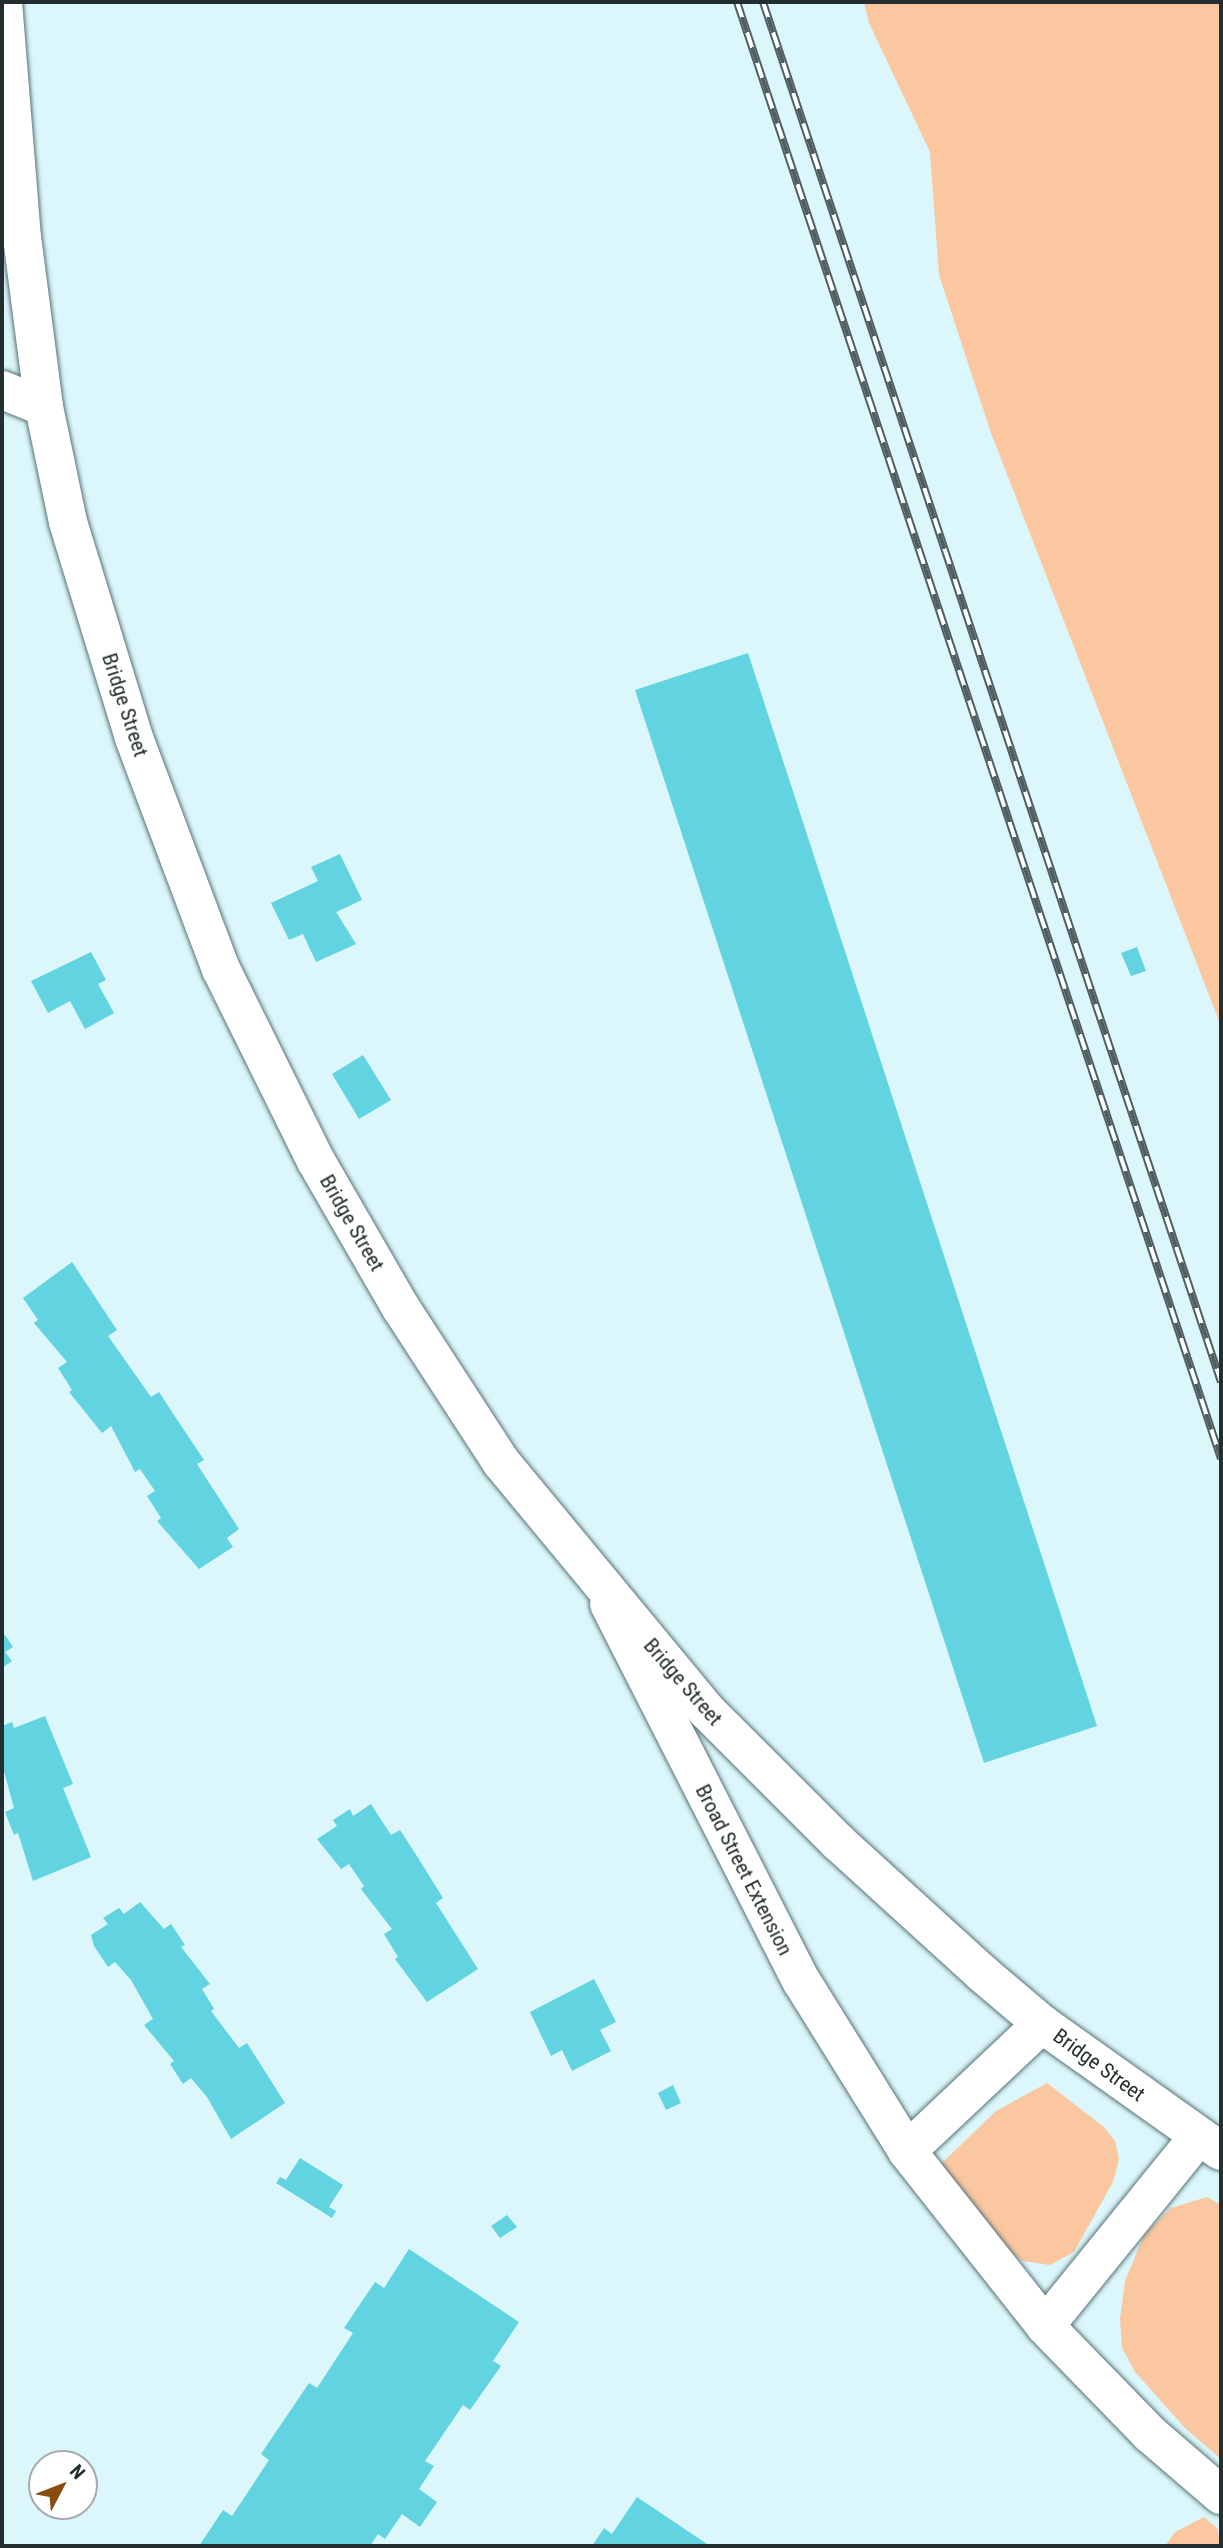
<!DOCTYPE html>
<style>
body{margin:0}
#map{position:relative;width:1223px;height:2548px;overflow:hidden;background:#dbf7fb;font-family:"Roboto Condensed",sans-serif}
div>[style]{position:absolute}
.green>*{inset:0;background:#fac7a1}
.building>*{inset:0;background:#62d3e0}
.roads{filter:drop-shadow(0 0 2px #597275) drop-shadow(0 0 2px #597275)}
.street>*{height:38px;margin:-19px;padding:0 19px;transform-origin:19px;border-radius:19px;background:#fff}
.secondary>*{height:38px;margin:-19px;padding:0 19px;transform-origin:19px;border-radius:19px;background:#fff}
.rail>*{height:8px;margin-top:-4px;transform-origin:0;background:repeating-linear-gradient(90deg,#fff 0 16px,#505e61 0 32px);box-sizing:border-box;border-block:2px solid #505e61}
span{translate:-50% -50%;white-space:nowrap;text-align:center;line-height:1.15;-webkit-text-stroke:6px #fff;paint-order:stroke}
.street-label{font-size:21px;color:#242e30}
.frame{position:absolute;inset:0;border:4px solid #242e30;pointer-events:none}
.north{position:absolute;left:28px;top:2450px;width:70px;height:70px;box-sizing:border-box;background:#fff;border:2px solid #a7abac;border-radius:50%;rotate:48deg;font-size:19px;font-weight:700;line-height:28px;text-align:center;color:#242e30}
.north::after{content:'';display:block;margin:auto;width:24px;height:32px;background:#894b0e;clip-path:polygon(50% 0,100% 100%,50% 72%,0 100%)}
</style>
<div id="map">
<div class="green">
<div style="clip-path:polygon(864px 2px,1221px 2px,1221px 1026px,991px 433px,939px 275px,930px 152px,869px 23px)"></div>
<div style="clip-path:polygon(1047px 2083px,1104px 2127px,1115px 2141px,1119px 2159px,1113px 2182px,1074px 2252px,1050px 2265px,1023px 2261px,1013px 2254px,942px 2171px,942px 2163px,996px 2111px)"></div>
<div style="clip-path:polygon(1207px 2197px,1221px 2205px,1221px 2459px,1185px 2428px,1135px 2372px,1122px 2348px,1120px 2319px,1125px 2281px,1144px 2235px,1171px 2208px)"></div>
<div style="clip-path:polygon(1204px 2517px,1217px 2528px,1221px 2546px,1165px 2546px,1175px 2532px)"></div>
</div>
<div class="building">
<div style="clip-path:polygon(748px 653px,1097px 1726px,984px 1763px,635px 690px)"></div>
<div style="clip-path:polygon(340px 854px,362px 900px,336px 912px,356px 944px,316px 962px,303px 934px,289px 940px,271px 903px,318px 881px,311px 867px)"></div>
<div style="clip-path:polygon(1137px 947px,1146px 971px,1131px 976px,1121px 953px)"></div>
<div style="clip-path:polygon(91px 952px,106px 980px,98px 984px,114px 1013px,85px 1029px,70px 1001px,48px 1013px,31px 981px)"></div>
<div style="clip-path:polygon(363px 1055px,391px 1100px,359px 1119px,332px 1074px)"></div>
<div style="clip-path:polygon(72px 1262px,117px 1330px,108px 1336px,151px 1397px,159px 1392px,174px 1415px,204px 1460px,197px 1464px,239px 1529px,227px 1538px,233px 1547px,199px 1569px,157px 1521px,161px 1518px,147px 1496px,155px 1491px,140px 1469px,135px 1472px,111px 1426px,102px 1433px,69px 1392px,72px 1390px,58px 1368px,67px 1362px,34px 1323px,38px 1320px,23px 1298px)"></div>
<div style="clip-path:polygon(2px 1631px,13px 1647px,5px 1652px,12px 1661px,2px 1668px)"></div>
<div style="clip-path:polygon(45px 1716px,73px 1784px,63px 1788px,91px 1857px,33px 1881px,18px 1833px,14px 1835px,5px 1812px,14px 1808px,2px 1764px,2px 1726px,12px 1722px,14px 1728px)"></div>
<div style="clip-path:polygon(371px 1804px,391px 1835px,400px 1830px,415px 1853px,443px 1898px,436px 1903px,478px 1969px,427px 2002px,395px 1959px,398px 1957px,384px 1934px,392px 1929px,361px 1889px,364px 1886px,349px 1864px,341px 1869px,317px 1839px,337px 1826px,333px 1820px,350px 1809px,353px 1816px)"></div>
<div style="clip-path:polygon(140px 1902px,164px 1929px,171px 1924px,185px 1945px,181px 1947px,210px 1984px,202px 1989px,214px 2009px,211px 2011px,239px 2048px,247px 2043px,285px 2103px,231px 2139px,207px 2097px,191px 2078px,183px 2084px,170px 2064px,174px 2061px,144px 2025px,153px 2019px,131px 1980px,115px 1962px,108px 1967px,94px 1946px,91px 1935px,108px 1924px,103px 1918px,119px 1908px,124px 1914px)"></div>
<div style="clip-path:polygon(594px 1979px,616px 2022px,600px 2030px,611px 2051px,572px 2071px,562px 2050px,551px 2056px,530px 2012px)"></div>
<div style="clip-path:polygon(673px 2085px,681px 2103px,666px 2110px,658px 2093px)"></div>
<div style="clip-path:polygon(300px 2158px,343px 2185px,329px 2207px,336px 2211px,332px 2218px,276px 2183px,280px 2177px,286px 2180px)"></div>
<div style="clip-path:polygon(507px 2215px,517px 2227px,500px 2238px,491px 2226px)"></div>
<div style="clip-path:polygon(409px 2249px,519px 2322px,493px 2361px,501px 2366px,470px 2410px,463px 2405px,425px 2461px,434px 2466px,419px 2489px,437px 2502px,420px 2527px,402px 2514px,385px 2539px,378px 2534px,370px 2546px,199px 2546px,223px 2510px,232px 2516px,269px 2460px,261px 2454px,309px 2383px,317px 2388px,353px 2333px,344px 2328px,375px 2282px,384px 2288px)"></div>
<div style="clip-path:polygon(637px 2497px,710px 2546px,592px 2546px,604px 2528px,612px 2534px)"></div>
</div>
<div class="roads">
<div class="street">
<div style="left:2px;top:390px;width:45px;rotate:22deg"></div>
<div style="left:609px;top:1604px;width:424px;rotate:63deg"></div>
<div style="left:802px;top:1982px;width:199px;rotate:58.1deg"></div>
<div style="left:907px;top:2151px;width:223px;rotate:51.7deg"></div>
<div style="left:1045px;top:2326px;width:151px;rotate:45.8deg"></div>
<div style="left:1150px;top:2434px;width:94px;rotate:40.7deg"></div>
<div style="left:907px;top:2151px;width:185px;rotate:-43.3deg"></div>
<div style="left:1045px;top:2326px;width:243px;rotate:-51deg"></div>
</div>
<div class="secondary">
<div style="left:3px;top:2px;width:236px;rotate:85.4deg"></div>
<div style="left:22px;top:237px;width:171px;rotate:82.6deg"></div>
<div style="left:44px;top:407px;width:117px;rotate:78.2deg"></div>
<div style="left:68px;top:522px;width:226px;rotate:73deg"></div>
<div style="left:134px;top:738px;width:247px;rotate:69.4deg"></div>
<div style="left:221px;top:969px;width:214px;rotate:63.7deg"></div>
<div style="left:316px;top:1161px;width:170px;rotate:60deg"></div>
<div style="left:401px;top:1308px;width:184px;rotate:57deg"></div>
<div style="left:501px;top:1462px;width:323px;rotate:50.4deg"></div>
<div style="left:707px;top:1711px;width:185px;rotate:45deg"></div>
<div style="left:838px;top:1842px;width:196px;rotate:42.3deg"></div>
<div style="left:983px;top:1974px;width:77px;rotate:40.3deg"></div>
<div style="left:1042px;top:2024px;width:219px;rotate:35.4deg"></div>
</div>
</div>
<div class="rail">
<div style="left:737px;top:2px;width:1535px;rotate:71.62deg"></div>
<div style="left:763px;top:2px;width:1454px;rotate:71.64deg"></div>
</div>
<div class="street-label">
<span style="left:125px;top:705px;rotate:72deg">Bridge Street</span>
<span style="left:352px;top:1223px;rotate:60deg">Bridge Street</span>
<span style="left:683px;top:1682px;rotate:49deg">Bridge Street</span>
<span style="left:744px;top:1870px;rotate:63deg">Broad Street Extension</span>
<span style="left:1099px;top:2065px;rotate:36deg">Bridge Street</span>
</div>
<div class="frame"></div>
<div class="north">N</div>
</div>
